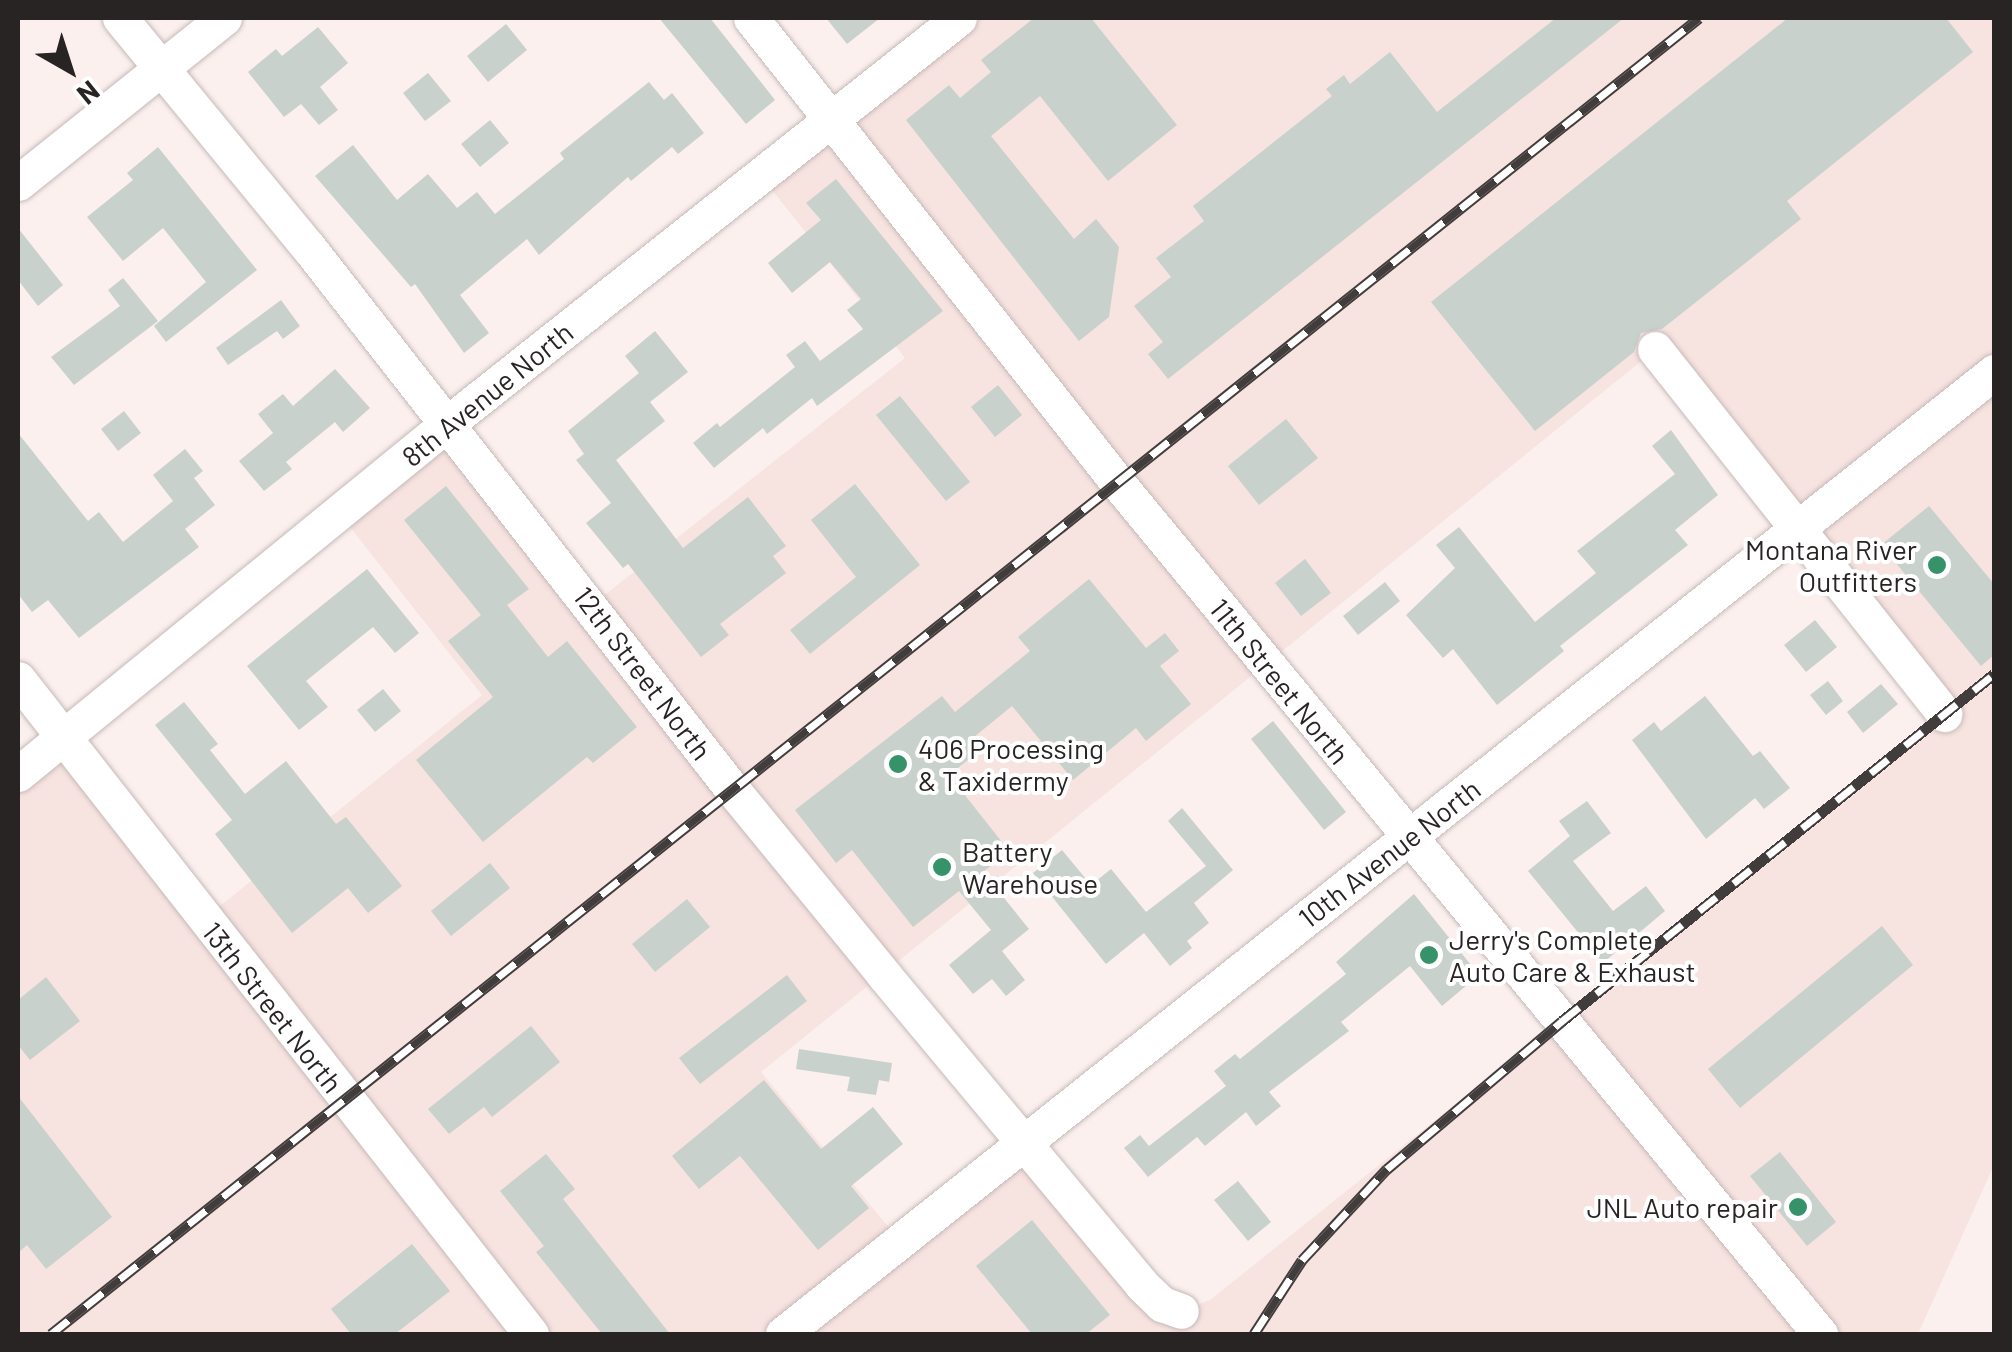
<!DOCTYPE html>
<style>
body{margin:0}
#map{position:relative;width:2012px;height:1352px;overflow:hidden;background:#fbf0ee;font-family:Barlow,sans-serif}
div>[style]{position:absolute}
.built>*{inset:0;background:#f7e3e0}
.building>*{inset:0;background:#c8d1cc}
.roads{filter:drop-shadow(0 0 2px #c5bab9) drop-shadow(0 0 2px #c5bab9)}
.minor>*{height:35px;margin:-17.5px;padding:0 17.5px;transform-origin:17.5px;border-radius:17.5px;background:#fff}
.rail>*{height:11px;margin-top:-5.5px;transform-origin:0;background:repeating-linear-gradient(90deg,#fff 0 22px,#413d3c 0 44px);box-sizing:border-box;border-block:2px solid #413d3c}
.dots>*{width:28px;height:28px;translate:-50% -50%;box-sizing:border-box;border:5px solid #fff;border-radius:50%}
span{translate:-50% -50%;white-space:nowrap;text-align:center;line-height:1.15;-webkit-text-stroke:8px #fff;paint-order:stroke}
.street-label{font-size:28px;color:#282424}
.poi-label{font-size:28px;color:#282424}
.right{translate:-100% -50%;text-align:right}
.left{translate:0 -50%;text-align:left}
.frame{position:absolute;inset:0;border:20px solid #282424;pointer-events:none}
.north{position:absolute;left:20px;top:20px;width:100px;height:100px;-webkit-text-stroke:8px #fff;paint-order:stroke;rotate:141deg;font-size:28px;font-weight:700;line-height:40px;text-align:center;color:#282424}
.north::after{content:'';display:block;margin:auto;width:35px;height:45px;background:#282424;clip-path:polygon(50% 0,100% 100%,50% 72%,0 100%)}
</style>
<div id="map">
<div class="built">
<div style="clip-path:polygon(evenodd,959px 18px,1994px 18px,1994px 1165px,1918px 1334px,18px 1334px,18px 774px,64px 737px,205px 918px,482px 695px,339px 513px,448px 423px,592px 605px,905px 358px,761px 176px,959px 18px,1655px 350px,1943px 715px,1210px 1300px,1181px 1311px,1023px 1144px,900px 1241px,761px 1072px,1655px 350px)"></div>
</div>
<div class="building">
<div style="clip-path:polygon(659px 18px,710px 18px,775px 100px,746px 124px)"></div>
<div style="clip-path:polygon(826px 18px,880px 18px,847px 44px)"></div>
<div style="clip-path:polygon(1034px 18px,1091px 18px,1177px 125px,1108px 181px,1040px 96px,991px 136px,1074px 239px,1096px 219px,1119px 247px,1109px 317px,1079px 341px,906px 120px,949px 85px,960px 98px,991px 72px,981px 60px)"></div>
<div style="clip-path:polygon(1556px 18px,1624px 18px,1168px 379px,1148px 354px,1163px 342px,1134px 306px,1171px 277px,1156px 258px,1204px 221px,1193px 206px,1332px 96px,1326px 89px,1344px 75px,1350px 84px,1390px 52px,1437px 112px)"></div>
<div style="clip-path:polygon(1788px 18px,1946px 18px,1973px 52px,1787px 201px,1801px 219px,1662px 329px,1641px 333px,1634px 352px,1535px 431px,1431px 302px)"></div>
<div style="clip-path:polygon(506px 24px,527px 50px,488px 82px,467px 56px)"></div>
<div style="clip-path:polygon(318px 27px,348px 63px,320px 87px,338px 110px,319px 125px,301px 104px,284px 117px,248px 72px,276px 49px,282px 56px)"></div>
<div style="clip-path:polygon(428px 73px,451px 101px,425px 121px,403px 93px)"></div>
<div style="clip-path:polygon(649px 82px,664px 100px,672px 93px,704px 133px,678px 154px,672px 147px,631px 181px,628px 177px,539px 255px,527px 239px,460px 295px,489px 333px,464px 353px,415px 284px,411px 287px,315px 176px,353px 145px,397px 200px,428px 174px,457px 208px,477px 192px,495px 214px,564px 159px,560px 153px)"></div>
<div style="clip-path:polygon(490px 120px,509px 143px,480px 167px,461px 144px)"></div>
<div style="clip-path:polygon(158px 147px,257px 270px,166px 342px,154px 326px,206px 282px,163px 228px,123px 261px,87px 217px,133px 180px,127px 173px)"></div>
<div style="clip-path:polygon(836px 179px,943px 311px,817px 406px,812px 398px,767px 434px,763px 428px,714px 468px,693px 443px,717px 423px,720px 427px,795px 367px,786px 355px,805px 341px,820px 361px,863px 329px,847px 310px,861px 299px,830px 262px,792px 293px,768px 263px,821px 220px,806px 203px)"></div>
<div style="clip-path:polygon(18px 228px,63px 285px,38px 306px,18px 280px)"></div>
<div style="clip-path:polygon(123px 278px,158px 321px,74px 385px,51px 357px,120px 306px,108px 290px)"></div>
<div style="clip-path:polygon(281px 300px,300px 326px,283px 339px,277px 331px,228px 365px,216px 348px)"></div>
<div style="clip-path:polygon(655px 331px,688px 372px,650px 402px,665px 421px,616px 460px,683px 548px,748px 497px,786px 546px,773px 556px,786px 573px,720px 624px,729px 635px,701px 657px,628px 564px,623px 568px,586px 523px,611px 503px,576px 460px,584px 454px,568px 431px,639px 373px,625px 356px)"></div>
<div style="clip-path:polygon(335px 369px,370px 408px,343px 432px,335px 422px,286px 462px,292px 469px,264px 491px,239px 461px,273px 433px,258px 414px,283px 394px,293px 406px)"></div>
<div style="clip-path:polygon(998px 385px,1022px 415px,995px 437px,971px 407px)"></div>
<div style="clip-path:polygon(900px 396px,970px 482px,946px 501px,876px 415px)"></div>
<div style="clip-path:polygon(124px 411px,141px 433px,118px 451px,101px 429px)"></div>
<div style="clip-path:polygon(1286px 419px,1318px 458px,1259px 505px,1228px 466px)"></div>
<div style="clip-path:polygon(1671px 430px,1718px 495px,1675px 530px,1688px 545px,1560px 646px,1564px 651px,1497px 705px,1453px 649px,1443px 658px,1406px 615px,1455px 568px,1436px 545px,1459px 527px,1535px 622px,1596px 573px,1577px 551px,1675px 474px,1652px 446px)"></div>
<div style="clip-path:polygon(18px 433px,88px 521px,99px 512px,123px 542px,173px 501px,153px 475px,185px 449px,203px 471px,194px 478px,215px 505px,185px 529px,199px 547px,79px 638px,48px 600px,32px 612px,18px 594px)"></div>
<div style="clip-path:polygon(855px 484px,920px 565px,810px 654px,790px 630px,856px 577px,811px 520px)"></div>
<div style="clip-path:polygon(446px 486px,529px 589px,507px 605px,548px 657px,567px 641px,637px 727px,593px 763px,587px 757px,483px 842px,416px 760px,493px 697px,448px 641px,481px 615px,404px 520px)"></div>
<div style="clip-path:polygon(1929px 506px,1994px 584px,1994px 655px,1981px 666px,1881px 545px)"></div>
<div style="clip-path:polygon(1305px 559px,1331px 593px,1301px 616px,1275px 583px)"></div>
<div style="clip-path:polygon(367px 569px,419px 633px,395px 653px,373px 627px,306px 681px,328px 707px,299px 730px,247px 666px)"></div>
<div style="clip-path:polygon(1089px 579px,1146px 648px,1165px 633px,1179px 651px,1160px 666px,1191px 704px,1146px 741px,1136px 728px,1073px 780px,1012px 706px,974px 737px,983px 748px,949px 775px,1009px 851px,983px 872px,1029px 929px,1002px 951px,1025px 980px,1006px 996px,992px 979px,973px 994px,949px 965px,991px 930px,959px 891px,913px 927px,852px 850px,836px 863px,795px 810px,942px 696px,955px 712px,1030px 651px,1018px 637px)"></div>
<div style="clip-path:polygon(1385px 582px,1400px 601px,1358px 635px,1343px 616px)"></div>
<div style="clip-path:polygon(1815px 620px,1837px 647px,1806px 672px,1784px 645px)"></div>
<div style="clip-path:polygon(1828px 681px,1843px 701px,1826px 715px,1810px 695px)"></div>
<div style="clip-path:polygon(1881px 684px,1898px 704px,1863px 733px,1847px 712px)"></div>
<div style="clip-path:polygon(383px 689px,401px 711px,375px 732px,357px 710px)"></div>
<div style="clip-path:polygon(1705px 696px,1753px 756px,1760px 751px,1790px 788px,1764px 809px,1755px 798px,1706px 839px,1632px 740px,1654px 722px,1661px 731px)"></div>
<div style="clip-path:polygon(184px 702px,218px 744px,210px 750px,245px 794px,286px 761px,336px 824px,346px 817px,402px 886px,368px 913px,348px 888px,292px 933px,215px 834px,232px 820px,155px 725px)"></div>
<div style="clip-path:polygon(1273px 721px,1346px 812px,1324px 830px,1251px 739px)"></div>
<div style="clip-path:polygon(1587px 801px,1611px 833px,1573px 861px,1613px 911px,1646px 886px,1665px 911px,1603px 963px,1528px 871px,1570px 836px,1559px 821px)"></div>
<div style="clip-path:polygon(1182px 808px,1233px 870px,1194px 903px,1209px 923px,1187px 941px,1192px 948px,1170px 966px,1144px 933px,1106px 964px,1033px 873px,1062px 850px,1091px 885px,1111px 869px,1146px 912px,1206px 866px,1168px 821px)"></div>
<div style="clip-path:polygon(490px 863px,510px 888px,451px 936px,431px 911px)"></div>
<div style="clip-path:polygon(1414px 894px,1479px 975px,1442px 1006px,1410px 966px,1341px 1022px,1349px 1031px,1269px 1092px,1281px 1106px,1256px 1126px,1246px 1112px,1205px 1146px,1197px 1137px,1148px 1177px,1124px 1148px,1140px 1135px,1149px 1146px,1226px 1086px,1214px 1071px,1235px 1054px,1240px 1059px,1346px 974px,1336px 962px)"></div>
<div style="clip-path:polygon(687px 899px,710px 927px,655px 972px,632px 944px)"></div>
<div style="clip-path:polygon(1882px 926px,1913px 965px,1740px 1108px,1708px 1069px)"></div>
<div style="clip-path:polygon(787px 975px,807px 1001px,700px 1084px,679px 1058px)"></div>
<div style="clip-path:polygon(46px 977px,80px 1021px,30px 1060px,18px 1045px,18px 1000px)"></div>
<div style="clip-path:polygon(531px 1026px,560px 1062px,492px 1117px,484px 1107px,449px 1134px,428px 1109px)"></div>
<div style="clip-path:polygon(799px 1049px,892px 1063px,889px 1082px,879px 1080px,876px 1095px,847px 1091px,850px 1077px,796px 1069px)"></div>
<div style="clip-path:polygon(764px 1080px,821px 1149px,873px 1107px,903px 1144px,851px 1186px,869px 1208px,818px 1250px,740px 1156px,699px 1189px,672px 1156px)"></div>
<div style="clip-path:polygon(18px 1096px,112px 1217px,46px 1269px,27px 1245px,18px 1253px)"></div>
<div style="clip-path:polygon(1780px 1152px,1836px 1222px,1807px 1246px,1750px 1176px)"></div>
<div style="clip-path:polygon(546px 1154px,575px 1189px,563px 1199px,670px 1334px,602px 1334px,536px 1252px,544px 1246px,500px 1191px)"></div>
<div style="clip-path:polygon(1238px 1181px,1271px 1222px,1248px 1241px,1214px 1200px)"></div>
<div style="clip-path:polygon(1032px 1220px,1110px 1315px,1086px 1334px,1032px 1334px,976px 1266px)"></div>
<div style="clip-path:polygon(412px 1244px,450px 1291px,395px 1334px,351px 1334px,331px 1309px)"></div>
</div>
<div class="roads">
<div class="minor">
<div style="left:120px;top:18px;width:298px;rotate:50.6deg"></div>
<div style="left:309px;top:248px;width:687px;rotate:51.98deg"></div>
<div style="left:732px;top:789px;width:240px;rotate:50.7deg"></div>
<div style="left:884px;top:975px;width:403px;rotate:50.2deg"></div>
<div style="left:1142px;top:1285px;width:28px;rotate:44deg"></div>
<div style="left:1162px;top:1304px;width:20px;rotate:20deg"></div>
<div style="left:751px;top:18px;width:591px;rotate:51.73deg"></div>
<div style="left:1117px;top:482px;width:1105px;rotate:50.47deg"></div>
<div style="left:18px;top:183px;width:264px;rotate:-38.7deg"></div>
<div style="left:1655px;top:349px;width:466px;rotate:51.6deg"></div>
<div style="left:18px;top:679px;width:832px;rotate:51.93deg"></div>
<div style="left:18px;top:774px;width:555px;rotate:-39.22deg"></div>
<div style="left:448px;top:423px;width:652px;rotate:-38.4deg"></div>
<div style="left:783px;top:1334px;width:1547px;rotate:-38.46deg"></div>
</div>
</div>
<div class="rail">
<div style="left:51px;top:1334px;width:2109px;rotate:-38.61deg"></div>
<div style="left:1254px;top:1334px;width:88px;rotate:-57deg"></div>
<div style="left:1302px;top:1260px;width:125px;rotate:-47deg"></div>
<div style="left:1387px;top:1169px;width:229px;rotate:-40.2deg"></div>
<div style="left:1562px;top:1021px;width:554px;rotate:-38.77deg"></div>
</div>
<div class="dots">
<div style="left:1937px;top:565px;background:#369269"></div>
<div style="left:898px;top:764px;background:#369269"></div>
<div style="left:942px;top:867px;background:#369269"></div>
<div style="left:1429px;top:955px;background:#369269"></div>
<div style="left:1798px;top:1207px;background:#369269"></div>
</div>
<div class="street-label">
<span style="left:487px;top:394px;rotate:-39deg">8th Avenue North</span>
<span style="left:643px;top:673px;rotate:53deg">12th Street North</span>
<span style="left:1280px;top:681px;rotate:51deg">11th Street North</span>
<span style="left:1389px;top:853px;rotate:-38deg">10th Avenue North</span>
<span style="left:273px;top:1007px;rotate:52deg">13th Street North</span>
</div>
<div class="poi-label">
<span class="right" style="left:1917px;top:565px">Montana River<br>Outfitters</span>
<span class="left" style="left:918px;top:764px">406 Processing<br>&amp; Taxidermy</span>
<span class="left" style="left:962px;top:867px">Battery<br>Warehouse</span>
<span class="left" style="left:1449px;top:955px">Jerry's Complete<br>Auto Care &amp; Exhaust</span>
<span class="right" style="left:1778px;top:1207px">JNL Auto repair</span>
</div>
<div class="frame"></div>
<div class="north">N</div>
</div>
